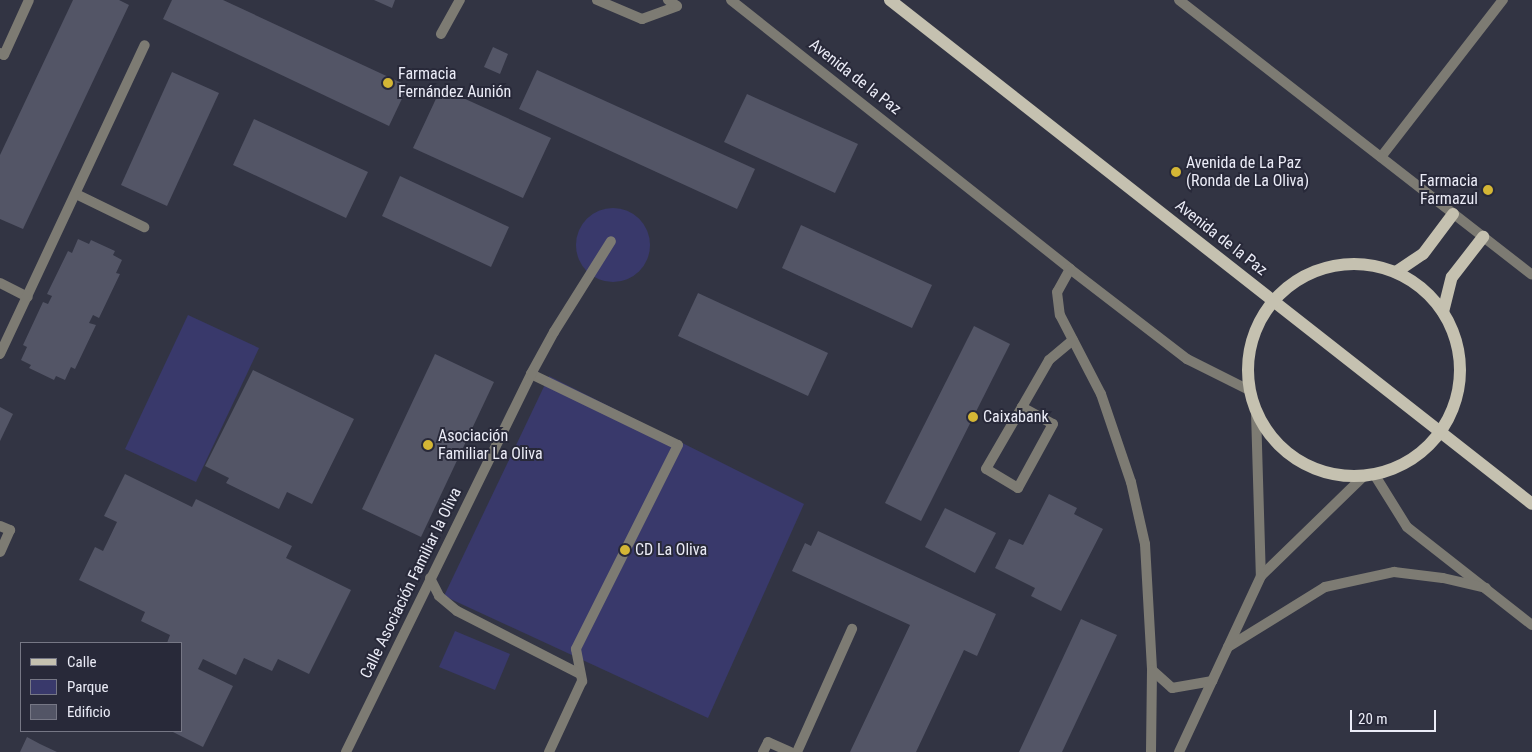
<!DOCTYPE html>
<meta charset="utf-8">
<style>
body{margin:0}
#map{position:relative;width:1532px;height:752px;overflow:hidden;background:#323443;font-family:"Roboto Condensed",sans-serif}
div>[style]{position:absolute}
.green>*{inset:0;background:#39396b}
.round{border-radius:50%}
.building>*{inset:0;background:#535566}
.service>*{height:10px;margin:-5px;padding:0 5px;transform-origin:5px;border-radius:5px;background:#7d7b73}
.pedestrian>*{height:10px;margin:-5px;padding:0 5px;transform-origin:5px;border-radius:5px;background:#7d7b73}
.minor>*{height:10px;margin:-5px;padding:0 5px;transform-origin:5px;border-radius:5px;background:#7d7b73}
.tertiary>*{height:10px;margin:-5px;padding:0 5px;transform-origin:5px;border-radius:5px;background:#7d7b73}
.primary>*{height:12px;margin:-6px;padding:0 6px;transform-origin:6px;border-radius:6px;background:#c5c1b0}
.primary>.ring{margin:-6px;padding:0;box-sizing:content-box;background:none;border:12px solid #c5c1b0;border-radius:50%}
.dots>*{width:14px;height:14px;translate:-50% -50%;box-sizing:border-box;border:2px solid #282939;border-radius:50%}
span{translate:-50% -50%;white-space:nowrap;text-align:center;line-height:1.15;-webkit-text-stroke:4px #282939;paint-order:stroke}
.poi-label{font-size:16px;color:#ebecf7}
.left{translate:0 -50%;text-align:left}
.right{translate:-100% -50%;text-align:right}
.street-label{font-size:16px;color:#ebecf7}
.legend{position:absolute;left:20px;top:642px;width:162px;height:90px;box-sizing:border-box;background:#282939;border:1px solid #767785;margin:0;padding:6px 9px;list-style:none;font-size:15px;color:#ebecf7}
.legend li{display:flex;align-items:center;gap:10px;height:25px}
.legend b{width:25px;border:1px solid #767785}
.scale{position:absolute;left:1350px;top:710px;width:86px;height:22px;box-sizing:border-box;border:2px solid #ebecf7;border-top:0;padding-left:6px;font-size:15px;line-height:18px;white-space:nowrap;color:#ebecf7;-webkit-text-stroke:4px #282939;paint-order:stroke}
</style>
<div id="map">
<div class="green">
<div class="round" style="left:576px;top:208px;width:74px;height:74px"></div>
<div style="clip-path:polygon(188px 315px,259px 348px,196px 482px,125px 449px)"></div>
<div style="clip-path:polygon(549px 376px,804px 504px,708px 718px,444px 596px)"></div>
<div style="clip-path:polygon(455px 631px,510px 654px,495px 690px,439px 667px)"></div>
</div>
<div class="building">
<div style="clip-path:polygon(73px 0,119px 0,129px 5px,23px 229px,0 219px,0 155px)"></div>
<div style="clip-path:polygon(172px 0,223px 0,408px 86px,389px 126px,163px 19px)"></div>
<div style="clip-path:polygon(374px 0,395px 0,392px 8px)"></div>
<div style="clip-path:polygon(493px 47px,508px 54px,500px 74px,484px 67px)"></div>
<div style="clip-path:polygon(537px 70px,755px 169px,737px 209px,519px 109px)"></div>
<div style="clip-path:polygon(172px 72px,219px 93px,167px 206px,121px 185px)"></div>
<div style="clip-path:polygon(441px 88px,551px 138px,523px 198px,413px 148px)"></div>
<div style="clip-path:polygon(747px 94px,858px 144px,835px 193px,724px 142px)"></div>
<div style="clip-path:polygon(254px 119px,368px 172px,346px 218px,233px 165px)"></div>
<div style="clip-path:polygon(400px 176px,509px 227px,491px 267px,382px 216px)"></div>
<div style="clip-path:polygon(801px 225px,932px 285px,912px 328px,782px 268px)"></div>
<div style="clip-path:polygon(78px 239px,89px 244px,91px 240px,115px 251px,113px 255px,122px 260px,116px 273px,120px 274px,99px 318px,93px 315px,89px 323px,96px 325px,75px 369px,71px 367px,65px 380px,56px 376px,54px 380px,29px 368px,31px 365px,21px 360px,27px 347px,23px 345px,43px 302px,48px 304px,52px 296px,47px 294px,68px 251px,72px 253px)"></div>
<div style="clip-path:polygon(698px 293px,828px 353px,808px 396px,678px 336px)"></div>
<div style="clip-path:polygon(974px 326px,1010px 344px,921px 521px,885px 503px)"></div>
<div style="clip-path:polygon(435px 354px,494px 382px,421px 537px,362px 509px)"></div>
<div style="clip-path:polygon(253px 370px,354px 419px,312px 504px,287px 492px,279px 509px,226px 483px,229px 478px,205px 466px)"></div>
<div style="clip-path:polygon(0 407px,13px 414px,0 441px)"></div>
<div style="clip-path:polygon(125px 474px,192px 507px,196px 499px,292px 546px,286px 558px,351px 590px,309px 674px,278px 659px,272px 671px,244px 658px,236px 675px,203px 659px,198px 669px,233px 686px,203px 747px,171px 731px,181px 731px,181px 643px,167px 643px,170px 635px,141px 621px,145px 612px,79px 580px,95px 547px,103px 551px,117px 522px,104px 516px)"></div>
<div style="clip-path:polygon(1049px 494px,1077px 508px,1074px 514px,1103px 529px,1061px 611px,1031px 596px,1035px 588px,995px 568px,1009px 539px,1023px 545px)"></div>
<div style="clip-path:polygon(945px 508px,996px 533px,975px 573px,925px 547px)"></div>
<div style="clip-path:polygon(818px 531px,996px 614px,977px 656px,964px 650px,916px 752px,850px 752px,910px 625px,792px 571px,805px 543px,811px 546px)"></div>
<div style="clip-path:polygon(1081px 619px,1117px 635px,1062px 752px,1019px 752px)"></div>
<div style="clip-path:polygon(27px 737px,40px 744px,57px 752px,20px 752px)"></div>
</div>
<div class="service">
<div style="left:0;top:53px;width:4px;rotate:27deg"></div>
<div style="left:4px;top:55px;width:60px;rotate:-65.6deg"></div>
<div style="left:1381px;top:157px;width:199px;rotate:-52.2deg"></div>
<div style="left:76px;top:194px;width:76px;rotate:25.9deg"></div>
<div style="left:0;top:283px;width:31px;rotate:27deg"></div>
</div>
<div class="pedestrian">
<div style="left:531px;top:374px;width:163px;rotate:25.8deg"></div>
<div style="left:678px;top:445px;width:228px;rotate:116.6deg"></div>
<div style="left:576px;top:649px;width:33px;rotate:79deg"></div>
<div style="left:430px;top:578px;width:20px;rotate:63deg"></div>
<div style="left:439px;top:596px;width:23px;rotate:40deg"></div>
<div style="left:457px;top:611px;width:138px;rotate:27.1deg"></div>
<div style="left:346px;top:752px;width:421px;rotate:-63.9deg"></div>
<div style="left:531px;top:374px;width:48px;rotate:-61.3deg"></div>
<div style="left:554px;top:332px;width:107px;rotate:-57.9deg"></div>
</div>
<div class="minor">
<div style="left:597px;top:0;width:49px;rotate:22.9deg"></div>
<div style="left:642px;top:19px;width:37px;rotate:-20deg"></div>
<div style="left:677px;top:6px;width:11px;rotate:-146deg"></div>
<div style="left:731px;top:0;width:433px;rotate:38.4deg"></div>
<div style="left:1070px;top:269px;width:148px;rotate:37.6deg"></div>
<div style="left:1187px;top:359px;width:69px;rotate:26.6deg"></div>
<div style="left:1179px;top:0;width:447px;rotate:37.9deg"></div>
<div style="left:441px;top:34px;width:39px;rotate:-61deg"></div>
<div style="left:1070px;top:269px;width:26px;rotate:119deg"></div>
<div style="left:1057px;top:292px;width:23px;rotate:83deg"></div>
<div style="left:1060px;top:315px;width:89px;rotate:62.6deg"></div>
<div style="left:1101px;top:394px;width:93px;rotate:71.2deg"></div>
<div style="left:1131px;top:482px;width:64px;rotate:77.3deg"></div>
<div style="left:1145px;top:544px;width:126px;rotate:86.8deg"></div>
<div style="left:1152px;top:670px;width:82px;rotate:90.7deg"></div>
<div style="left:0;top:354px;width:341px;rotate:-64.9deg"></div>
<div style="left:1022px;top:407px;width:35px;rotate:29deg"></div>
<div style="left:1053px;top:424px;width:73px;rotate:118.7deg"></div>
<div style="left:1018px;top:488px;width:37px;rotate:-149deg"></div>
<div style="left:986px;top:469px;width:72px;rotate:-59.9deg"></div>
<div style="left:1022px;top:407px;width:54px;rotate:-60.1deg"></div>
<div style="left:1049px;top:360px;width:31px;rotate:-40deg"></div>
<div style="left:1256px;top:412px;width:164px;rotate:88.3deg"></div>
<div style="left:1374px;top:474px;width:62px;rotate:58.1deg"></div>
<div style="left:1407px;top:527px;width:159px;rotate:38.1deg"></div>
<div style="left:0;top:526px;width:11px;rotate:22deg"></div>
<div style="left:10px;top:530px;width:24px;rotate:114deg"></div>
<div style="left:1261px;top:576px;width:145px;rotate:-44.2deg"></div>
<div style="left:1228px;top:647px;width:114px;rotate:-31.7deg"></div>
<div style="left:1325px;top:587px;width:71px;rotate:-12.3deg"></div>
<div style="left:1394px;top:572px;width:49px;rotate:7deg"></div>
<div style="left:1443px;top:578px;width:44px;rotate:13.1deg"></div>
<div style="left:1152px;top:670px;width:27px;rotate:42deg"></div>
<div style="left:1172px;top:688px;width:41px;rotate:-9.9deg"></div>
<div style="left:549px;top:752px;width:78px;rotate:-65.1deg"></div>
<div style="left:763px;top:752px;width:11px;rotate:-63deg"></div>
<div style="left:768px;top:742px;width:24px;rotate:24deg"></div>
<div style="left:797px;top:752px;width:135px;rotate:-65.9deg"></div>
</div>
<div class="tertiary">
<div style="left:1179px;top:752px;width:194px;rotate:-65deg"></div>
</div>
<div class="primary">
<div style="left:890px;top:0;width:816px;rotate:38.13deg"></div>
<div class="ring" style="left:1248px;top:264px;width:200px;height:200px"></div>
<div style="left:1396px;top:272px;width:32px;rotate:-34deg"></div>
<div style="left:1423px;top:254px;width:50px;rotate:-53.1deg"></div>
<div style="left:1443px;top:312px;width:36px;rotate:-76deg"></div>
<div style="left:1452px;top:277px;width:51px;rotate:-52.2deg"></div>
</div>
<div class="dots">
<div style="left:388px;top:83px;background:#d4b635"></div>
<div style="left:1176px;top:172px;background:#d4b635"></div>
<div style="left:1488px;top:190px;background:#d4b635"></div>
<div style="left:973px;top:417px;background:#d4b635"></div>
<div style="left:428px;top:445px;background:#d4b635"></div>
<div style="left:625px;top:550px;background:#d4b635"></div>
</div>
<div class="poi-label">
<span class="left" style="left:398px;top:83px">Farmacia<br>Fernández Aunión</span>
<span class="left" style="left:1186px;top:172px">Avenida de La Paz<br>(Ronda de La Oliva)</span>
<span class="right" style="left:1478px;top:190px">Farmacia<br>Farmazul</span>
<span class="left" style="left:983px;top:417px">Caixabank</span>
<span class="left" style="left:438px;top:445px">Asociación<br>Familiar La Oliva</span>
<span class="left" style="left:635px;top:550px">CD La Oliva</span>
</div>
<div class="street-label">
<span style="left:855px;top:77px;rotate:38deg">Avenida de la Paz</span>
<span style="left:1221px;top:238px;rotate:38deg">Avenida de la Paz</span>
<span style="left:411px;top:583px;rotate:-64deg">Calle Asociación Familiar la Oliva</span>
</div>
<ul class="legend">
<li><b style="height:6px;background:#c5c1b0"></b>Calle</li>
<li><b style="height:14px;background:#39396b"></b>Parque</li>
<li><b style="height:14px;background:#535566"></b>Edificio</li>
</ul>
<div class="scale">20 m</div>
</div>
